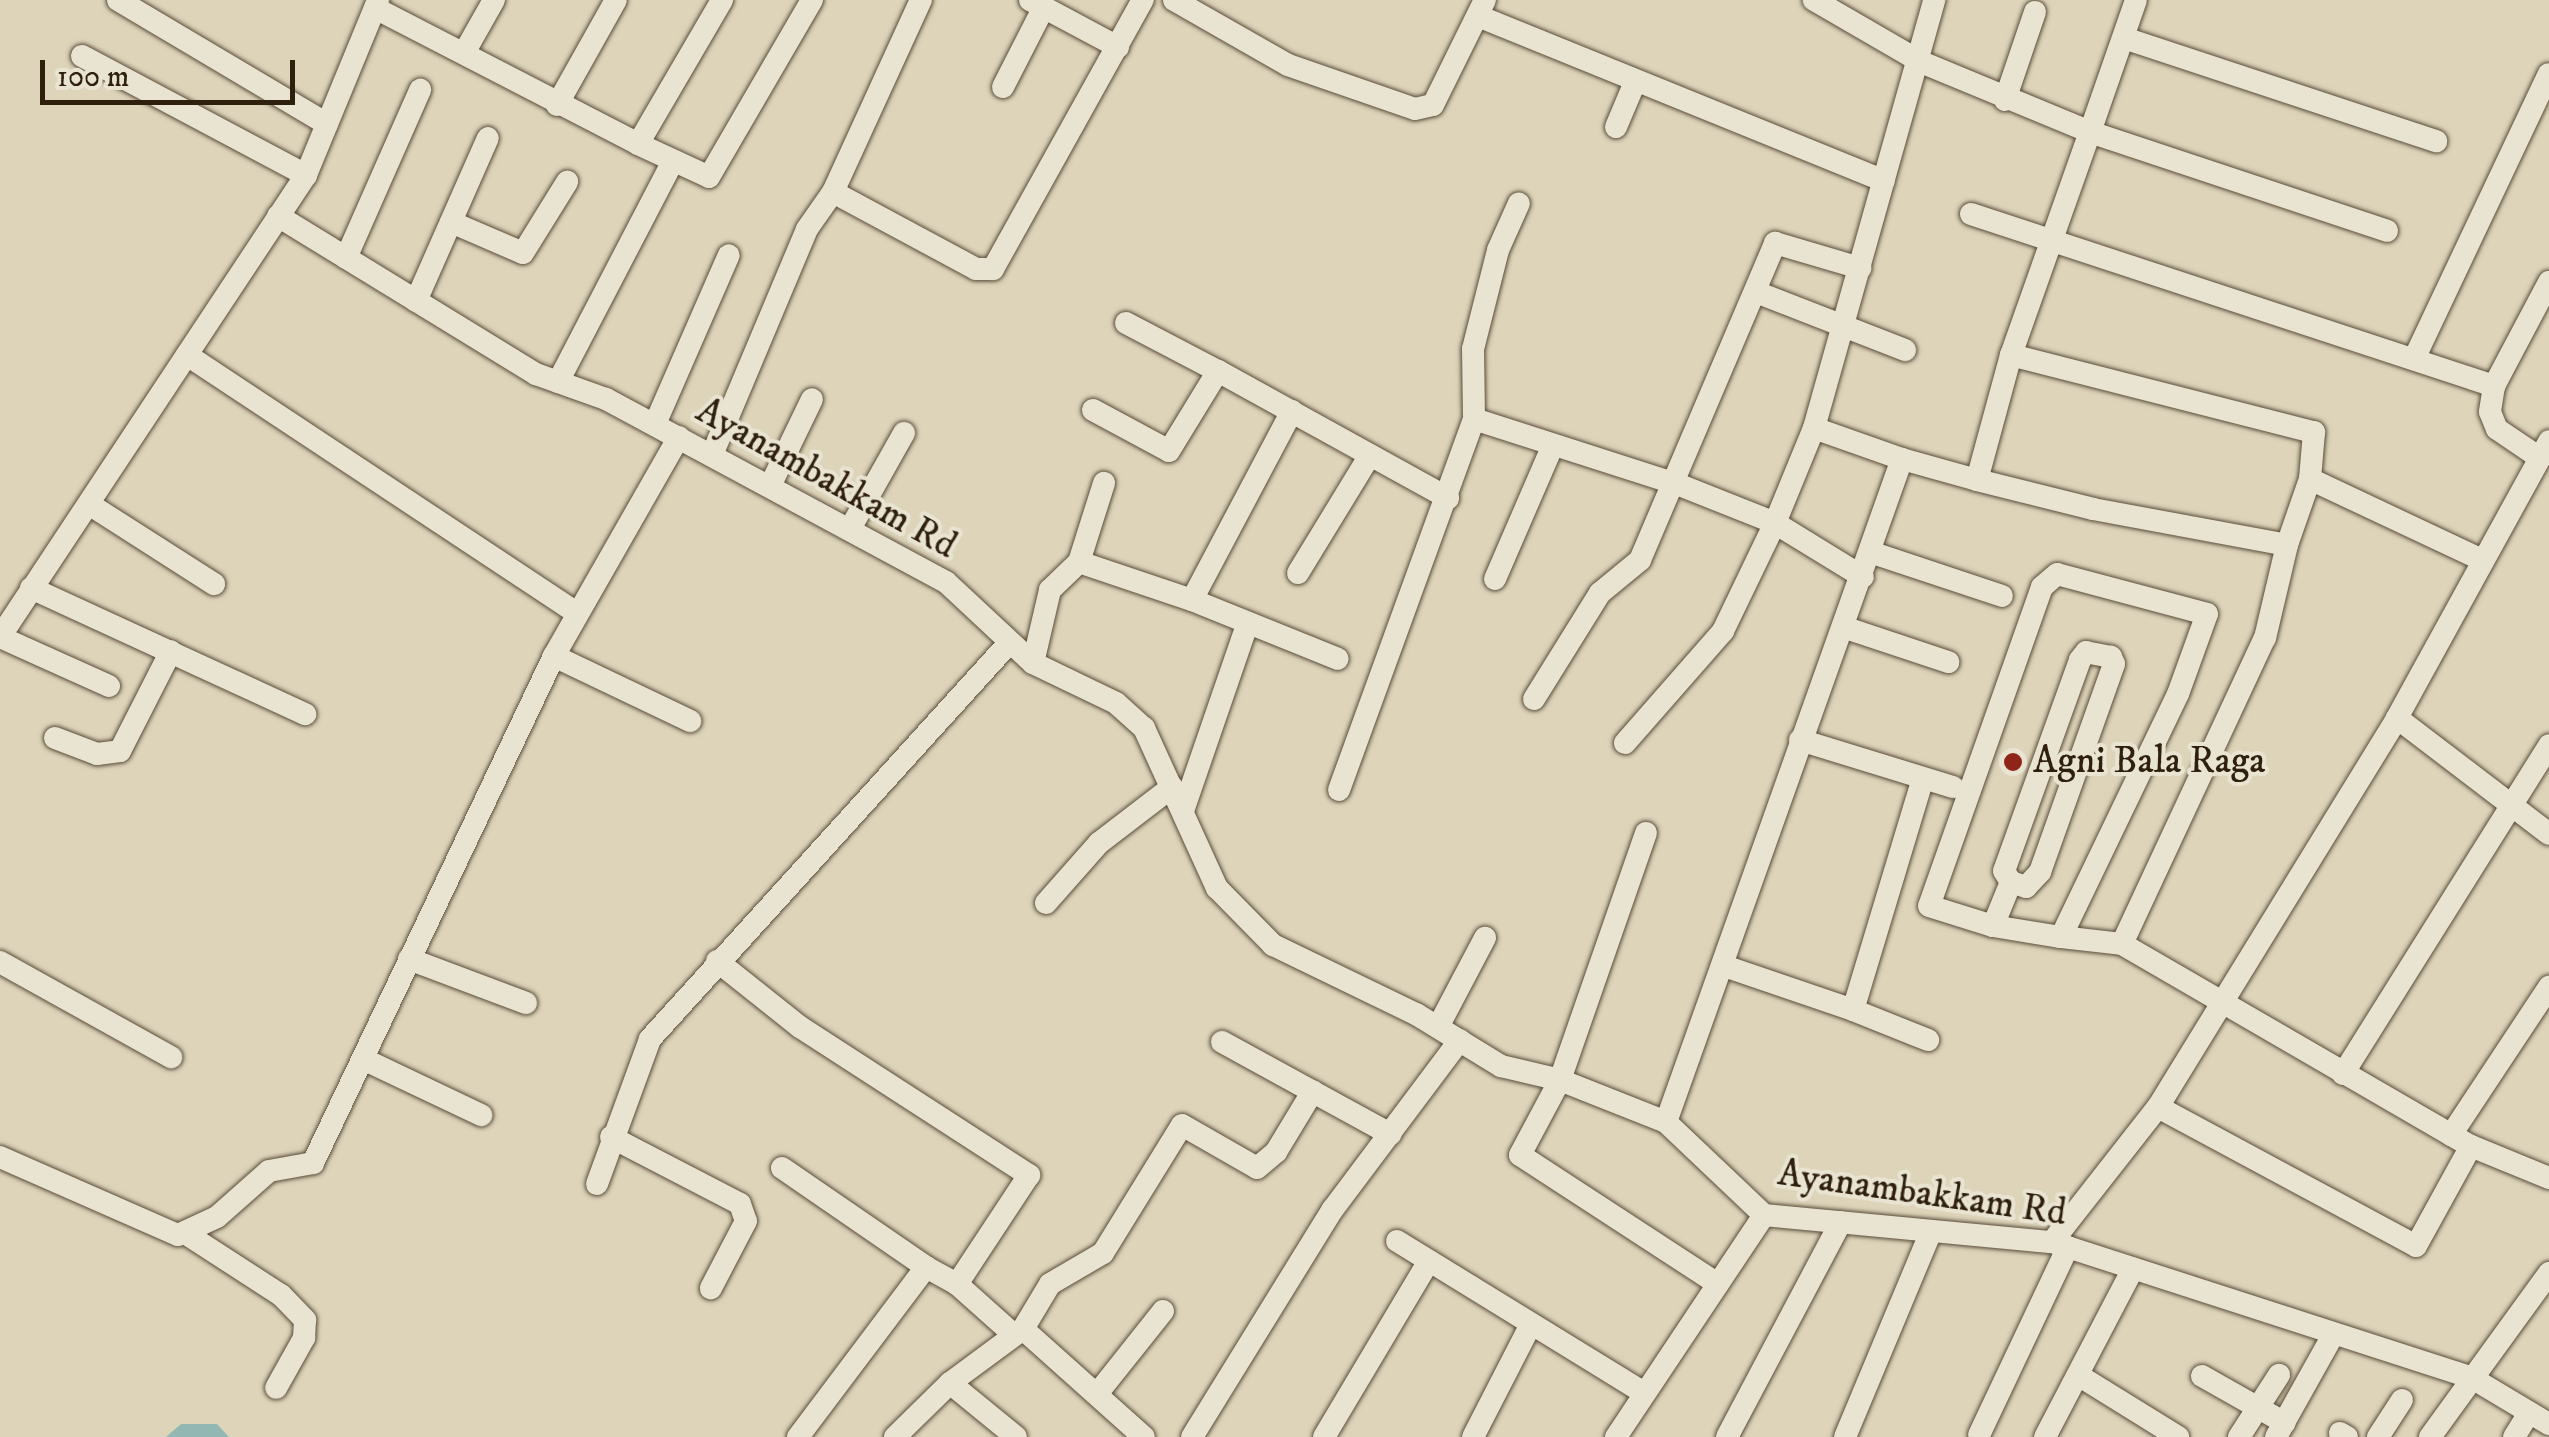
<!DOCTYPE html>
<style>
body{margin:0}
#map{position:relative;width:2549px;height:1437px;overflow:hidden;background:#ddd4ba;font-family:"IM FELL DW Pica",serif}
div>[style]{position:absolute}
.water>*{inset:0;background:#93b8b3}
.roads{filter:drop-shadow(0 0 2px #5a4c38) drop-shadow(0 0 2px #5a4c38)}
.minor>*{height:22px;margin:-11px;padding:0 11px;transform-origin:11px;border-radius:11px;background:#e9e3d2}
.dots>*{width:28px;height:28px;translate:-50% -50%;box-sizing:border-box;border:5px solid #e9e3d2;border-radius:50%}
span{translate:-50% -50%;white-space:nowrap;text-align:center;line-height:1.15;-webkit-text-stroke:8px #e9e3d2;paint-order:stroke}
.street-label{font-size:38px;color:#2f1f0d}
.poi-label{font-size:38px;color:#2f1f0d}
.left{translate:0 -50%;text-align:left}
.scale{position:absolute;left:40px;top:60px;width:255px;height:45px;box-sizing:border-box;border:5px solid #2f1f0d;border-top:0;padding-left:12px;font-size:30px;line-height:35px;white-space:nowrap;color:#2f1f0d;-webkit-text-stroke:8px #e9e3d2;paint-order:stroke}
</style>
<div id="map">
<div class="water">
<div style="clip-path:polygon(181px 1424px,217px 1424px,229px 1437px,166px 1437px)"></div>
</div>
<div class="roads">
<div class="minor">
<div style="left:118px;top:0;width:243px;rotate:30.7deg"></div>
<div style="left:1030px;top:0;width:100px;rotate:28.1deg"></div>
<div style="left:1174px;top:0;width:131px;rotate:29.7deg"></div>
<div style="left:1288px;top:65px;width:134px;rotate:19.1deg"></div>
<div style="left:1415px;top:109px;width:18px;rotate:-13deg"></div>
<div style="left:1433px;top:105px;width:117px;rotate:-63.7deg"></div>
<div style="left:2136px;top:0;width:140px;rotate:109.2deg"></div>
<div style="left:2090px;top:132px;width:313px;rotate:18.4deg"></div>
<div style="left:375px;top:8px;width:296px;rotate:27.3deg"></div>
<div style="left:638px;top:144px;width:167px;rotate:-59.7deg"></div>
<div style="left:1478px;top:16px;width:438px;rotate:22.1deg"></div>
<div style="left:2124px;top:38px;width:329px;rotate:18.3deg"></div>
<div style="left:464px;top:53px;width:61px;rotate:-60.5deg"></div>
<div style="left:82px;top:56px;width:254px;rotate:28deg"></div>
<div style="left:1003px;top:87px;width:90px;rotate:-62.9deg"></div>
<div style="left:2005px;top:100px;width:93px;rotate:-71.2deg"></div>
<div style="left:557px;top:105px;width:120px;rotate:-60.7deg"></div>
<div style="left:1616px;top:127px;width:49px;rotate:-67.1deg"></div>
<div style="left:638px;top:144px;width:78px;rotate:24.9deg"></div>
<div style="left:709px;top:177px;width:205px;rotate:-59.8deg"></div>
<div style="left:833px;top:192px;width:211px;rotate:-65.4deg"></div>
<div style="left:1971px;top:214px;width:551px;rotate:18.2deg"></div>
<div style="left:2494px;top:386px;width:26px;rotate:99deg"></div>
<div style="left:2490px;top:412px;width:18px;rotate:68deg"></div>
<div style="left:2497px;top:429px;width:52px;rotate:34deg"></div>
<div style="left:278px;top:216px;width:303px;rotate:31.5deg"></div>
<div style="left:536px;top:374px;width:74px;rotate:19.7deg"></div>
<div style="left:606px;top:399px;width:386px;rotate:28.3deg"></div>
<div style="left:946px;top:582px;width:119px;rotate:43deg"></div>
<div style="left:1033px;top:663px;width:92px;rotate:25.7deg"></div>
<div style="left:1116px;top:703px;width:38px;rotate:42deg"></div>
<div style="left:1144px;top:728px;width:176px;rotate:65.5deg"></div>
<div style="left:1217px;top:888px;width:80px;rotate:45.5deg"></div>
<div style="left:1273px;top:945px;width:159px;rotate:25.8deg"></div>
<div style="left:1416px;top:1014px;width:100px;rotate:31.5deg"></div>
<div style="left:1501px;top:1066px;width:61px;rotate:13.3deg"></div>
<div style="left:1560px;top:1080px;width:114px;rotate:21.6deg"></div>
<div style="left:1666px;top:1122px;width:135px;rotate:43.5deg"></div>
<div style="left:1764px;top:1215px;width:289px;rotate:5.4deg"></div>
<div style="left:2052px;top:1242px;width:441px;rotate:17.9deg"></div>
<div style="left:2472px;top:1378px;width:90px;rotate:30.9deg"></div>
<div style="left:451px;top:222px;width:78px;rotate:23.3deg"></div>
<div style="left:523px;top:253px;width:84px;rotate:-58.2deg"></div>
<div style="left:346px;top:258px;width:184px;rotate:-66.2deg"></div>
<div style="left:1756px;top:292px;width:160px;rotate:21.3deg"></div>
<div style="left:416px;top:301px;width:178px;rotate:-66.2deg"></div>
<div style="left:1126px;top:323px;width:104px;rotate:27.6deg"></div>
<div style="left:187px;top:355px;width:468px;rotate:33.5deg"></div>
<div style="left:2011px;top:355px;width:313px;rotate:14.3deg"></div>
<div style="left:2314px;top:432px;width:47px;rotate:94.9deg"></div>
<div style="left:2310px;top:479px;width:190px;rotate:25.2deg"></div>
<div style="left:2414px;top:359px;width:315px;rotate:-64.7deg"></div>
<div style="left:558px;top:382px;width:249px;rotate:-62.5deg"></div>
<div style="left:2494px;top:386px;width:118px;rotate:-62.1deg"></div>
<div style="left:1093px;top:410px;width:86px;rotate:28.3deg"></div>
<div style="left:1169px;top:451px;width:94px;rotate:-58.5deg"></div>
<div style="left:1218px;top:371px;width:263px;rotate:28.9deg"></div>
<div style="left:1292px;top:411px;width:214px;rotate:117.9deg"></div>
<div style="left:1192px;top:600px;width:157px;rotate:22deg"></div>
<div style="left:1474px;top:419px;width:213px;rotate:17.8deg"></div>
<div style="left:1677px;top:484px;width:105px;rotate:21.7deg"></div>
<div style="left:1775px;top:523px;width:103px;rotate:31.5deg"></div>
<div style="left:655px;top:424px;width:184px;rotate:-66.4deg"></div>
<div style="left:1814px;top:428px;width:93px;rotate:19.4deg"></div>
<div style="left:712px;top:455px;width:245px;rotate:-67.2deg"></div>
<div style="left:807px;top:229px;width:45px;rotate:-54.9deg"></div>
<div style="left:833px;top:192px;width:162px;rotate:28.3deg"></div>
<div style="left:976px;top:269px;width:17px"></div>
<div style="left:993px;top:269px;width:308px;rotate:-60.9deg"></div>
<div style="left:1977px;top:480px;width:120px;rotate:14deg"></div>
<div style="left:2093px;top:509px;width:197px;rotate:10.5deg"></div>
<div style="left:2287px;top:545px;width:70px;rotate:-70.8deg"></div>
<div style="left:771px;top:484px;width:94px;rotate:-64.2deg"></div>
<div style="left:92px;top:506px;width:145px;rotate:32.6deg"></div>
<div style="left:851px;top:527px;width:108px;rotate:-60.6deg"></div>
<div style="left:1870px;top:552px;width:139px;rotate:18.4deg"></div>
<div style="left:1079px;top:562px;width:83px;rotate:-72.4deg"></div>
<div style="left:1298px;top:573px;width:138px;rotate:-58.6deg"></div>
<div style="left:1495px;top:579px;width:144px;rotate:-66.6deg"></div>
<div style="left:31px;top:588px;width:302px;rotate:24.7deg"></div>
<div style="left:1846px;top:628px;width:108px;rotate:18.4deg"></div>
<div style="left:554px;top:656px;width:151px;rotate:25.5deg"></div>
<div style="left:1033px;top:663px;width:75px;rotate:-76.9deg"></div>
<div style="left:1050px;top:590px;width:40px;rotate:-44deg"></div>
<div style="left:1079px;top:562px;width:119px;rotate:18.6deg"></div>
<div style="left:109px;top:686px;width:120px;rotate:-155.8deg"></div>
<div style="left:0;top:637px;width:554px;rotate:-56.48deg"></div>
<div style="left:306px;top:175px;width:189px;rotate:-67.6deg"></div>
<div style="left:1534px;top:699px;width:125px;rotate:-58.1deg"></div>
<div style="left:1600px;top:593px;width:52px;rotate:-39.5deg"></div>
<div style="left:1640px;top:560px;width:345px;rotate:-66.9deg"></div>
<div style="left:1775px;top:243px;width:89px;rotate:16.4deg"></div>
<div style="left:2397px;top:718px;width:191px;rotate:37.3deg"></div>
<div style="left:55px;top:738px;width:45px;rotate:20.9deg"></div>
<div style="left:97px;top:754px;width:23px;rotate:-7deg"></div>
<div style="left:120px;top:751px;width:112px;rotate:-63deg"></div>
<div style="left:1800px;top:740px;width:160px;rotate:17.1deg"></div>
<div style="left:1625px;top:743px;width:149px;rotate:-48.8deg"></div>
<div style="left:1723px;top:631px;width:120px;rotate:-64.3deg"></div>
<div style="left:1775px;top:523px;width:103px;rotate:-67.7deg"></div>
<div style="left:1814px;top:428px;width:445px;rotate:-74.3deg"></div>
<div style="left:1339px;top:790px;width:395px;rotate:-70deg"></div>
<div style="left:1474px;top:419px;width:70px;rotate:-90.8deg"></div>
<div style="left:1473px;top:349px;width:102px;rotate:-75.8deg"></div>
<div style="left:1498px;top:250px;width:51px;rotate:-65.9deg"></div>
<div style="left:1184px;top:808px;width:194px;rotate:-71deg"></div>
<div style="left:1646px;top:833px;width:262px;rotate:109.2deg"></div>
<div style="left:1560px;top:1080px;width:85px;rotate:118.1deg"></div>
<div style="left:1520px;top:1155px;width:236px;rotate:33.1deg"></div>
<div style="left:1046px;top:903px;width:80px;rotate:-48.5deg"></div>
<div style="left:1099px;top:843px;width:92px;rotate:-37.5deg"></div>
<div style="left:1993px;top:926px;width:48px;rotate:-67.8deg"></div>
<div style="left:2011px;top:882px;width:16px;rotate:18deg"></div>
<div style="left:2026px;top:887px;width:21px;rotate:-47deg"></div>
<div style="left:2040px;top:872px;width:221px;rotate:-70.4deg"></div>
<div style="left:2114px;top:664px;width:8px;rotate:-113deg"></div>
<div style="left:2111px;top:657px;width:25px;rotate:-169deg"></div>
<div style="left:2086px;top:652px;width:10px;rotate:127deg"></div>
<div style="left:2080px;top:660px;width:224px;rotate:109.8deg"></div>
<div style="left:2004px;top:871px;width:13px;rotate:58deg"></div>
<div style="left:2061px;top:937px;width:270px;rotate:-64.3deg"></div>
<div style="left:2178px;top:694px;width:85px;rotate:-70.1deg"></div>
<div style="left:2207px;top:614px;width:155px;rotate:-165.1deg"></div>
<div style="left:2057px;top:574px;width:20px;rotate:139deg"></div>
<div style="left:2042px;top:587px;width:338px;rotate:109.5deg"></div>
<div style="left:1929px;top:906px;width:67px;rotate:17.4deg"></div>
<div style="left:1993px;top:926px;width:69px;rotate:9.2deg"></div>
<div style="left:2061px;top:937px;width:61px;rotate:6.5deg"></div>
<div style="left:2122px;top:944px;width:403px;rotate:30.1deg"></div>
<div style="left:2471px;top:1146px;width:84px;rotate:22.3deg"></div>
<div style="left:2122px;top:944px;width:338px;rotate:-65deg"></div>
<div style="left:2265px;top:638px;width:96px;rotate:-76.7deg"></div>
<div style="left:409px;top:959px;width:125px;rotate:20.6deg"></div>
<div style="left:717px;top:961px;width:106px;rotate:38.5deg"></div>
<div style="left:800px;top:1027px;width:273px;rotate:32.9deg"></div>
<div style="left:1029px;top:1175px;width:131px;rotate:123.4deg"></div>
<div style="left:0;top:962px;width:196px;rotate:29.1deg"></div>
<div style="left:1724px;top:966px;width:136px;rotate:18.8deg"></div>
<div style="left:1853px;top:1010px;width:242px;rotate:-73.2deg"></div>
<div style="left:1853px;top:1010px;width:81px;rotate:21.8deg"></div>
<div style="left:1438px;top:1027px;width:101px;rotate:-62.2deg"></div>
<div style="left:1222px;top:1042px;width:192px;rotate:28.7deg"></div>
<div style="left:363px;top:1059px;width:131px;rotate:25.4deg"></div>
<div style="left:2343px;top:1074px;width:388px;rotate:-57.9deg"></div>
<div style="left:2158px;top:1107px;width:293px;rotate:28.3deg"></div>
<div style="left:2416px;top:1246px;width:114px;rotate:-61.2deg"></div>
<div style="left:1666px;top:1122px;width:704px;rotate:-70.41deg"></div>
<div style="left:1902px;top:459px;width:78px;rotate:15.6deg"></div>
<div style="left:1977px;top:480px;width:130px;rotate:-74.8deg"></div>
<div style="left:2011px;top:355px;width:237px;rotate:-70.5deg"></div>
<div style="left:2090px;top:132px;width:183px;rotate:-157.5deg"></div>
<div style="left:1921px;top:62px;width:124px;rotate:-149.9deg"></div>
<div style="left:2451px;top:1135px;width:178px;rotate:-56.5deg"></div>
<div style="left:611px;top:1137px;width:145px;rotate:27.4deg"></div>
<div style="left:740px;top:1204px;width:18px;rotate:71deg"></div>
<div style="left:746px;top:1221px;width:76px;rotate:117.6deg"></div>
<div style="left:0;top:1157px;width:194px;rotate:23.7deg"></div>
<div style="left:178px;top:1235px;width:43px;rotate:-24.8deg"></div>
<div style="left:217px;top:1217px;width:69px;rotate:-41.5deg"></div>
<div style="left:269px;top:1171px;width:45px;rotate:-10.3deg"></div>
<div style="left:313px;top:1163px;width:561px;rotate:-64.58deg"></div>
<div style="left:554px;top:656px;width:252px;rotate:-60.3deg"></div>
<div style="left:782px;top:1168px;width:175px;rotate:34.5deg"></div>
<div style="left:597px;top:1184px;width:154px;rotate:-69.9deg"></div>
<div style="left:650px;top:1039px;width:536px;rotate:-47.8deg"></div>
<div style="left:185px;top:1233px;width:114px;rotate:32.9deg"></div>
<div style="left:281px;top:1295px;width:35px;rotate:46deg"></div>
<div style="left:305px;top:1320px;width:18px;rotate:93deg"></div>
<div style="left:304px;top:1338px;width:57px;rotate:119.2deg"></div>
<div style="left:1397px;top:1241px;width:290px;rotate:31.6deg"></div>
<div style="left:2052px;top:1242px;width:172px;rotate:-51.9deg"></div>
<div style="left:2158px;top:1107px;width:457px;rotate:-58.4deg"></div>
<div style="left:2397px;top:718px;width:316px;rotate:-61.2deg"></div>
<div style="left:1023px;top:1329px;width:52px;rotate:-59deg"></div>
<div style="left:1050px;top:1284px;width:61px;rotate:-30.3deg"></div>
<div style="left:1103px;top:1253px;width:150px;rotate:-58.3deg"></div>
<div style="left:1182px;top:1125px;width:86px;rotate:29.8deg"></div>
<div style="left:1257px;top:1168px;width:25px;rotate:-40deg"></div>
<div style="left:1276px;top:1152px;width:71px;rotate:-58.8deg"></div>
<div style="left:2078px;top:1375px;width:118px;rotate:31.8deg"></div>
<div style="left:2202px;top:1376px;width:95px;rotate:29.5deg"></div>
<div style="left:950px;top:1383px;width:85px;rotate:39.3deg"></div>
<div style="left:1097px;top:1394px;width:106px;rotate:-51.5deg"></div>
<div style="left:2340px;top:1433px;width:8px;rotate:30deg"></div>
<div style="left:1979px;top:1435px;width:208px;rotate:-64.7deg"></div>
<div style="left:798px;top:1437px;width:213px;rotate:-53deg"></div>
<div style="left:926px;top:1267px;width:35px;rotate:29deg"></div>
<div style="left:957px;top:1284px;width:76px;rotate:41.8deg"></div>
<div style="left:895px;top:1437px;width:77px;rotate:-44.5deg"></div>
<div style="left:950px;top:1383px;width:91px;rotate:-36.5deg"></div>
<div style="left:1023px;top:1329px;width:162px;rotate:41.8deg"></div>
<div style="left:1192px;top:1437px;width:268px;rotate:-58.3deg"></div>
<div style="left:1333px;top:1209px;width:211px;rotate:-53.1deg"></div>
<div style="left:1324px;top:1437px;width:205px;rotate:-59.2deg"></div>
<div style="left:1473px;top:1437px;width:127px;rotate:-62.8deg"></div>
<div style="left:1616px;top:1437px;width:267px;rotate:-56.3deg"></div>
<div style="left:1727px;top:1437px;width:243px;rotate:-62.1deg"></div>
<div style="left:1845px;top:1437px;width:223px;rotate:-67.3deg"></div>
<div style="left:2045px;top:1437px;width:190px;rotate:-62.4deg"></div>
<div style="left:2239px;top:1437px;width:74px;rotate:-57.2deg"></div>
<div style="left:2276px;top:1437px;width:117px;rotate:-60.8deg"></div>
<div style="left:2378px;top:1437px;width:44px;rotate:-57deg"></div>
<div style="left:2430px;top:1437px;width:203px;rotate:-54deg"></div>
<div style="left:2514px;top:1437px;width:28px;rotate:-58deg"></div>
</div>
</div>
<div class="dots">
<div style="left:2013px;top:762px;background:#8f2418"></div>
</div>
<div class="street-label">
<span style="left:826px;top:479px;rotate:29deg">Ayanambakkam Rd</span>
<span style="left:1922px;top:1194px;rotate:8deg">Ayanambakkam Rd</span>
</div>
<div class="poi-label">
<span class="left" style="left:2033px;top:762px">Agni Bala Raga</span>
</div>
<div class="scale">100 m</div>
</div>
